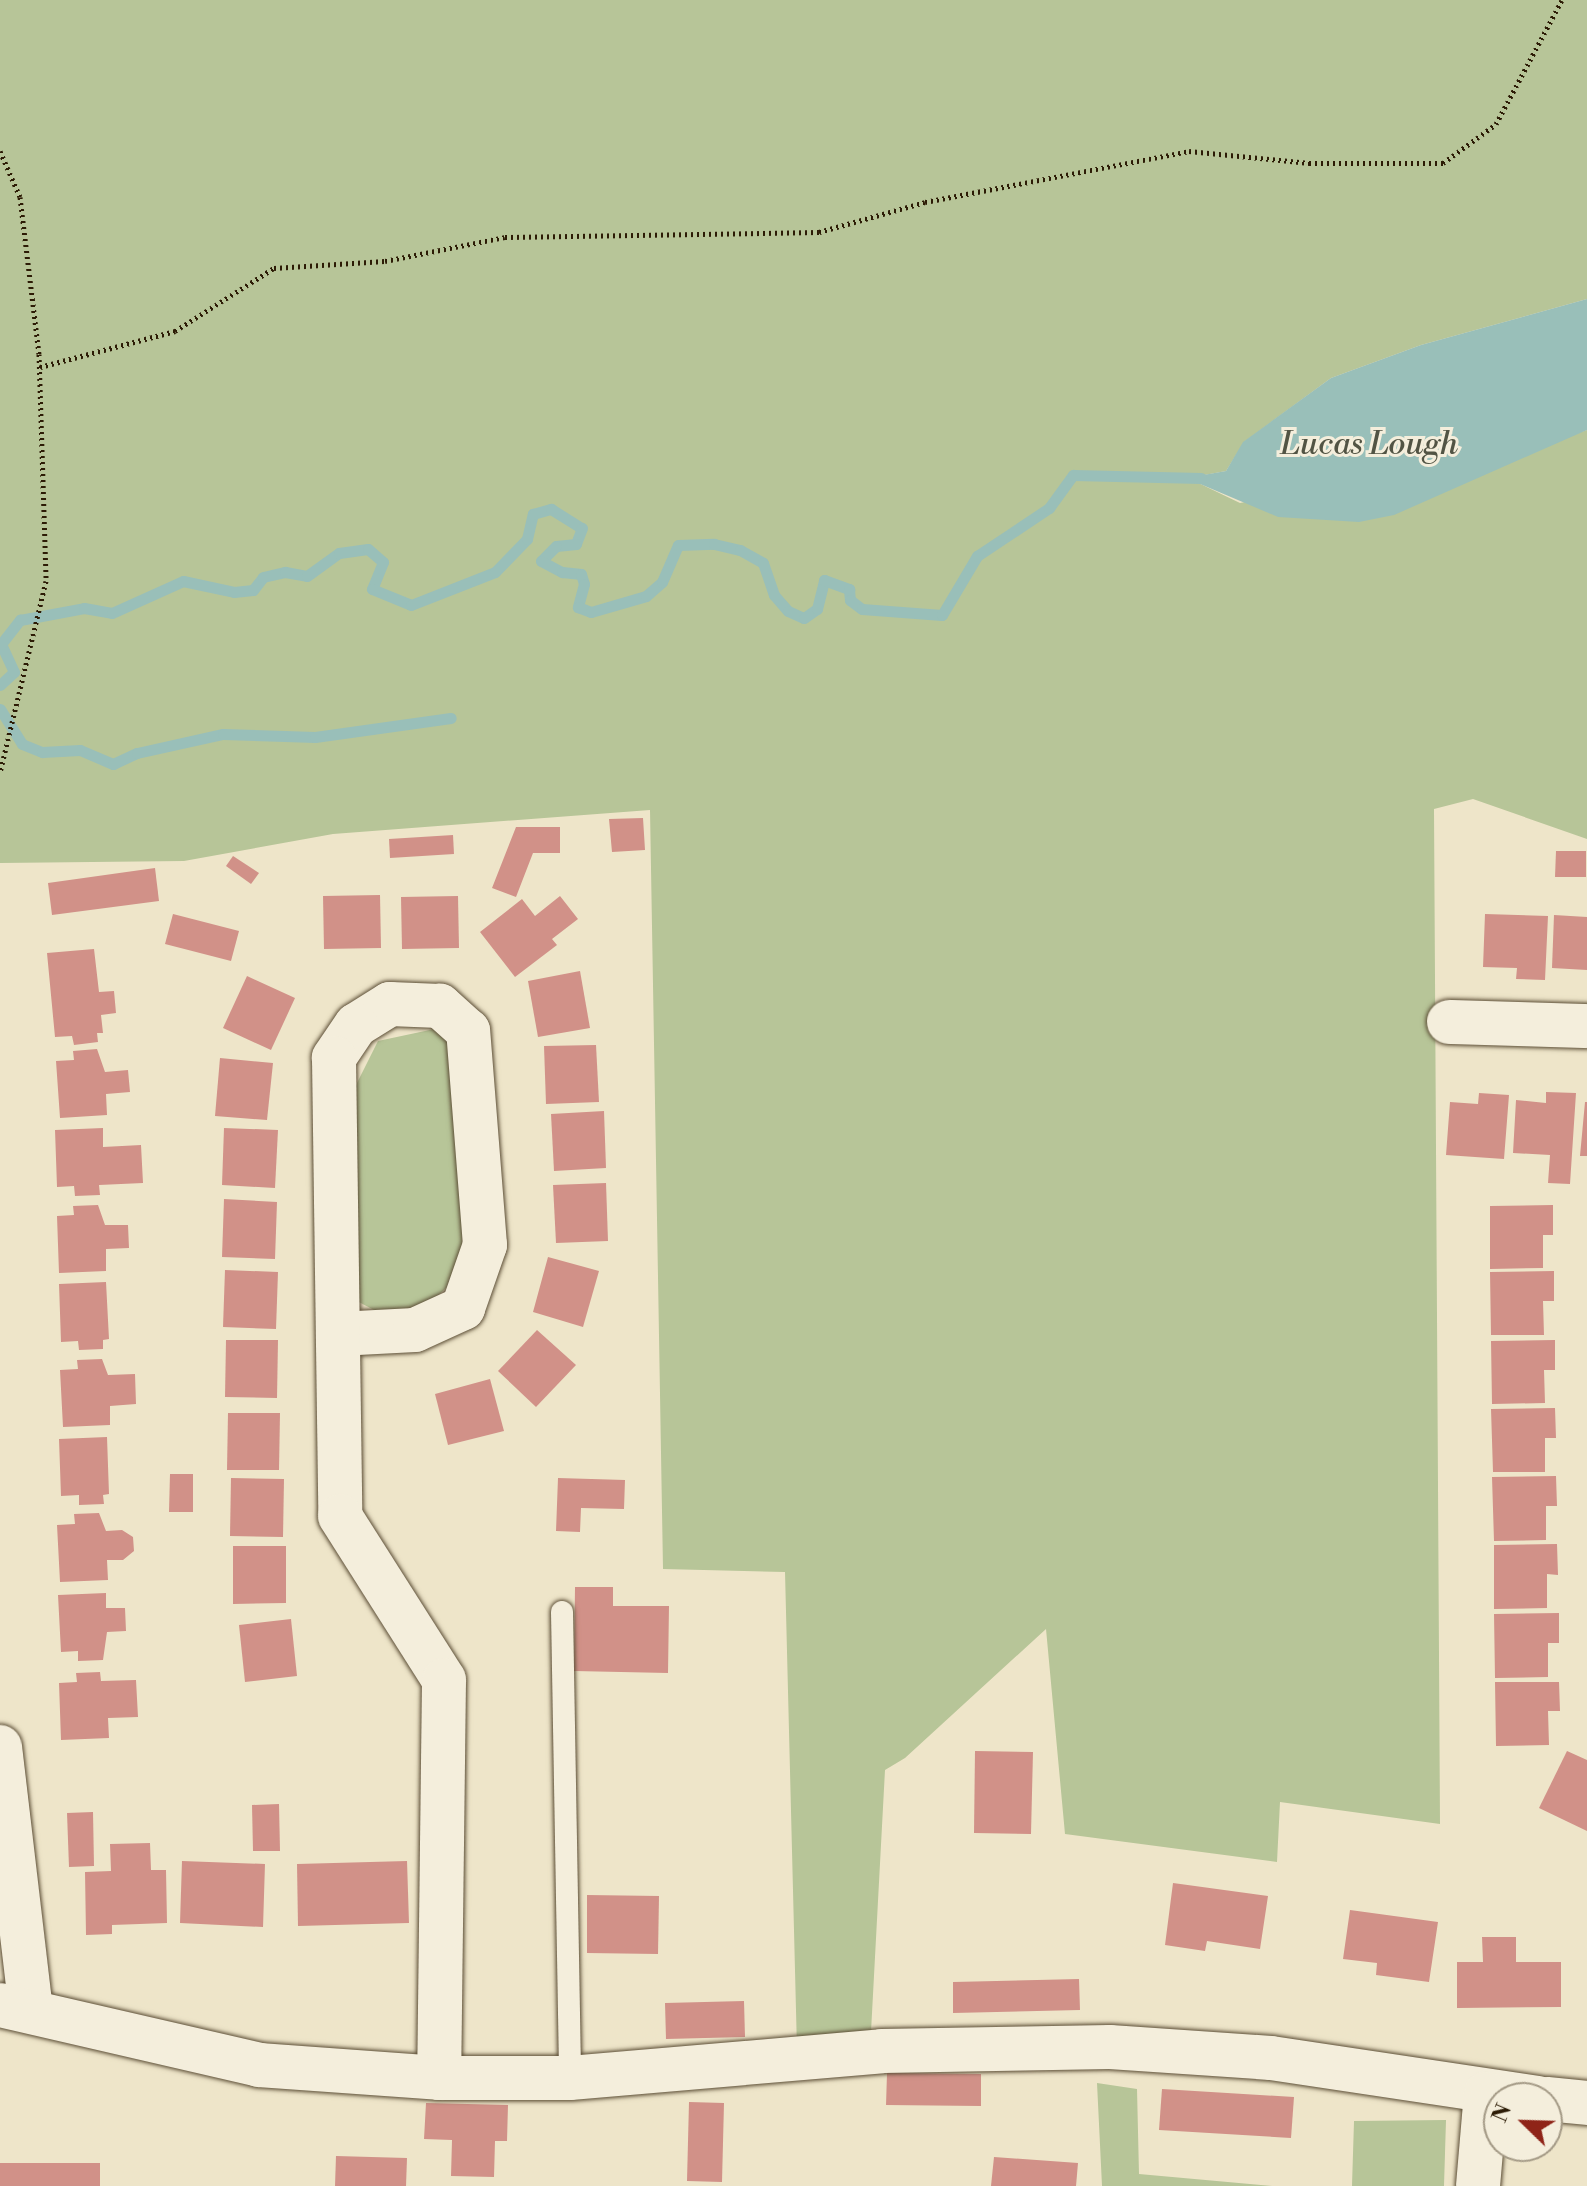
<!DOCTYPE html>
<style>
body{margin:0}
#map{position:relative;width:1587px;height:2186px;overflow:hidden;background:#eee5c9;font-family:"Libre Bodoni",serif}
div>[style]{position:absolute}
.green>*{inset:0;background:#b7c598}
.water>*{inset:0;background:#99bfb9}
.stream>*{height:11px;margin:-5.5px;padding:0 5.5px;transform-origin:5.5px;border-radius:5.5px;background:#99bfb9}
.building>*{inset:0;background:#d19188}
.path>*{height:5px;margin-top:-2.5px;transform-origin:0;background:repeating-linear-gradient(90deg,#2c1b05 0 2px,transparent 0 6px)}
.roads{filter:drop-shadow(0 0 2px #5c4e36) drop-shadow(0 0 2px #5c4e36)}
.service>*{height:22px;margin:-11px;padding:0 11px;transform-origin:11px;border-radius:11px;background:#f4eedc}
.minor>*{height:44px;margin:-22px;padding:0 22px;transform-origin:22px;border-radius:22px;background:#f4eedc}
span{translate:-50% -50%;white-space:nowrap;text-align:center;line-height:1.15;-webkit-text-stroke:6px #f4eedc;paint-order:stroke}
.water-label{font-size:32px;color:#525444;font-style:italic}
.north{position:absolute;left:1483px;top:2082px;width:80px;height:80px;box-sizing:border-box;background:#f4eedc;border:2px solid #a49a86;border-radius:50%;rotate:293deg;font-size:22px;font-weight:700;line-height:32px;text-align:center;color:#2c1b05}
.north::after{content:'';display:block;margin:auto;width:28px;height:36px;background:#8f2418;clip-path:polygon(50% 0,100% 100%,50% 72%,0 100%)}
</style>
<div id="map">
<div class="green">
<div style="clip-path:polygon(0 0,1587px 0,1587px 299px,1421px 345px,1331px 378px,1244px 442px,1226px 471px,1188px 478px,1240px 503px,1547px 443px,1587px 430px,1587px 839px,1473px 799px,1434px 809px,1440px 1824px,1280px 1802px,1277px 1862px,1065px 1834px,1046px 1629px,905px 1758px,885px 1770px,871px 2032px,797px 2050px,785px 1572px,663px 1569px,650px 810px,333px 834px,184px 861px,0 863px)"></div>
<div style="clip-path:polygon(439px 1028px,454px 1042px,466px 1129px,461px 1274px,430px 1303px,393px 1320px,355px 1300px,351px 1095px,378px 1041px)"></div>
<div style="clip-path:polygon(1097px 2083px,1137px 2089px,1139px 2174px,1272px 2186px,1102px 2186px)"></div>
<div style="clip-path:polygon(1446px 2120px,1444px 2186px,1352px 2186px,1354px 2121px)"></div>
</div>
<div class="water">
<div style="clip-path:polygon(1587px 299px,1587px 430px,1394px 515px,1359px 522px,1278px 517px,1186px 478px,1226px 471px,1243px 442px,1331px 378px,1421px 345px)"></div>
</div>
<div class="stream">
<div style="left:0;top:685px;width:19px;rotate:-43deg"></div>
<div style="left:14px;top:672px;width:31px;rotate:-115deg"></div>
<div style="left:1px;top:644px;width:31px;rotate:-52deg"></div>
<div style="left:20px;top:620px;width:65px;rotate:-10.6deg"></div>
<div style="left:84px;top:608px;width:28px;rotate:10deg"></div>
<div style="left:112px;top:613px;width:78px;rotate:-24.3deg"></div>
<div style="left:183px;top:581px;width:52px;rotate:12.2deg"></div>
<div style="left:234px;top:592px;width:19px;rotate:-6deg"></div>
<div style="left:253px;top:590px;width:16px;rotate:-52deg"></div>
<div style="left:263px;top:577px;width:23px;rotate:-13deg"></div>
<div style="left:285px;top:572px;width:22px;rotate:10deg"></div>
<div style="left:307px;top:576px;width:39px;rotate:-36deg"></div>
<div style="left:339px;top:553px;width:29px;rotate:-8deg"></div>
<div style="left:368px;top:549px;width:20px;rotate:41deg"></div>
<div style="left:383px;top:562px;width:29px;rotate:112deg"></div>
<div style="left:372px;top:589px;width:42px;rotate:22.3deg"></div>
<div style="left:411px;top:605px;width:90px;rotate:-21.4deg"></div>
<div style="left:495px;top:572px;width:46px;rotate:-45.9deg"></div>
<div style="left:527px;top:539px;width:26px;rotate:-77deg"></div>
<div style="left:533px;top:514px;width:19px;rotate:-16deg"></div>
<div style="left:551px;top:509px;width:36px;rotate:32deg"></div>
<div style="left:582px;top:528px;width:17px;rotate:111deg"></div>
<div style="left:576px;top:544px;width:20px;rotate:174deg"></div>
<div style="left:556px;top:546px;width:21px;rotate:135deg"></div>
<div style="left:541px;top:561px;width:24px;rotate:28deg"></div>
<div style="left:562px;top:572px;width:19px;rotate:6deg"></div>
<div style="left:581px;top:574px;width:10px;rotate:73deg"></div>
<div style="left:584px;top:584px;width:24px;rotate:105deg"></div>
<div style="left:578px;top:607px;width:14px;rotate:21deg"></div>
<div style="left:591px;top:612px;width:57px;rotate:-16.2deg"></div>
<div style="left:646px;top:596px;width:21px;rotate:-41deg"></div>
<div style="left:662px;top:582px;width:40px;rotate:-66.6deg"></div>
<div style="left:678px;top:545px;width:36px;rotate:-2deg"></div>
<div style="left:714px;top:544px;width:27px;rotate:13deg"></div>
<div style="left:740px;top:550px;width:26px;rotate:29deg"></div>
<div style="left:763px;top:563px;width:34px;rotate:71deg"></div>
<div style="left:774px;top:595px;width:21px;rotate:49deg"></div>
<div style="left:788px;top:611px;width:17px;rotate:24deg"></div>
<div style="left:804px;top:618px;width:16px;rotate:-35deg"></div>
<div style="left:817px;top:609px;width:30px;rotate:-76deg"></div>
<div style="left:824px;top:580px;width:27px;rotate:20deg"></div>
<div style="left:849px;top:589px;width:11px;rotate:85deg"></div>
<div style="left:850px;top:600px;width:15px;rotate:37deg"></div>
<div style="left:862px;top:609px;width:80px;rotate:4.3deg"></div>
<div style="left:942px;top:615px;width:69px;rotate:-59.3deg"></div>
<div style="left:977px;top:556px;width:87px;rotate:-33.7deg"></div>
<div style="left:1049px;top:508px;width:41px;rotate:-54deg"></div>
<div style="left:1073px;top:475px;width:128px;rotate:1.3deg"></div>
<div style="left:0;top:709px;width:41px;rotate:57.8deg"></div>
<div style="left:22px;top:744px;width:22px;rotate:22deg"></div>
<div style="left:42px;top:752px;width:38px;rotate:-3deg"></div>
<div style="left:80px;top:750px;width:36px;rotate:23deg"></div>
<div style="left:113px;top:764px;width:26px;rotate:-25deg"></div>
<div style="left:137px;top:753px;width:88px;rotate:-12.5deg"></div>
<div style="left:223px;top:734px;width:92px;rotate:1.9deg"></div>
<div style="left:315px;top:737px;width:137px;rotate:-8deg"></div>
</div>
<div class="building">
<div style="clip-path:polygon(643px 818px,645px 850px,612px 852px,609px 819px)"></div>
<div style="clip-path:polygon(516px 827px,560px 827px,560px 853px,533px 853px,516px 897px,492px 888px)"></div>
<div style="clip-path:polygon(453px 835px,454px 854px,390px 858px,389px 839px)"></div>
<div style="clip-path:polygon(1556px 851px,1586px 851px,1586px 877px,1555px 877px)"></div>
<div style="clip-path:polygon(233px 856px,259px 873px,251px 884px,226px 866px)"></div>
<div style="clip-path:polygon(155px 868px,159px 901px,52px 915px,48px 883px)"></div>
<div style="clip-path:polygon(380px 895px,381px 948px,324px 949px,323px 896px)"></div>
<div style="clip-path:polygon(458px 896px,459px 948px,402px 949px,401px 897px)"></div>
<div style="clip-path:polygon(560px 896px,578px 919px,552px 939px,557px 945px,515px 977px,480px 932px,522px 899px,535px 916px)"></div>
<div style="clip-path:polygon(173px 914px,239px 931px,231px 961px,165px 944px)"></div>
<div style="clip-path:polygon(1485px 914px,1548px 916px,1545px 980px,1516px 979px,1517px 968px,1483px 967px)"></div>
<div style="clip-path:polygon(1554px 915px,1587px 917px,1587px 970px,1552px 968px)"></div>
<div style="clip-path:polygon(94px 949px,99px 992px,114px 991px,116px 1013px,101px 1015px,103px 1033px,97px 1033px,98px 1042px,74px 1045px,72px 1036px,55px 1037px,47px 953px)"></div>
<div style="clip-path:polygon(580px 971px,590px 1028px,538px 1037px,528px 981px)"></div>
<div style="clip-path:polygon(247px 976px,295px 998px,271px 1050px,223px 1028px)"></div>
<div style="clip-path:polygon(596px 1045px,599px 1102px,546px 1104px,544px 1046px)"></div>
<div style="clip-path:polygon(97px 1049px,105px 1072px,128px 1070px,130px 1092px,106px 1094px,107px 1115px,60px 1118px,56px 1061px,74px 1060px,73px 1051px)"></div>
<div style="clip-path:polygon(220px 1058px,273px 1063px,267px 1120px,215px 1116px)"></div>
<div style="clip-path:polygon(1546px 1092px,1576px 1093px,1570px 1184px,1548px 1183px,1550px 1155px,1513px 1153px,1516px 1100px,1546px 1103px)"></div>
<div style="clip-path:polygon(1479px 1093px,1509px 1095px,1504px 1159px,1446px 1155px,1450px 1102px,1478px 1104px)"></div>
<div style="clip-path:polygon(1585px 1102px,1587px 1102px,1587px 1156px,1580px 1156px)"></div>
<div style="clip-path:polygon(604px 1111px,606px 1168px,554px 1171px,551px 1114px)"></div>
<div style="clip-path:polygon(103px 1128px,103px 1147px,141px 1145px,143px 1183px,99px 1185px,100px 1195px,75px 1196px,74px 1186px,57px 1187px,55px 1130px)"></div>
<div style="clip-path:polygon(224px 1128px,278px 1130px,275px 1188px,222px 1185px)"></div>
<div style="clip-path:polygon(606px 1183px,608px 1241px,556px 1243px,553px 1185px)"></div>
<div style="clip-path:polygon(224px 1199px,277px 1202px,275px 1259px,222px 1257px)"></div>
<div style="clip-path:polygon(98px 1205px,105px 1225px,128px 1225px,129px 1248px,106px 1249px,106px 1271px,59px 1273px,57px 1216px,74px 1215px,73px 1206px)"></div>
<div style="clip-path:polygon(1553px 1205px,1553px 1235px,1543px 1235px,1543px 1268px,1490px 1269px,1490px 1206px)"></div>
<div style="clip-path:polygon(548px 1257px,599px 1271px,583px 1327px,533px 1312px)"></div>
<div style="clip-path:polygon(225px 1270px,278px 1272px,276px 1329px,223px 1327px)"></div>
<div style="clip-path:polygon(1554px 1271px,1554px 1301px,1543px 1301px,1544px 1335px,1491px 1335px,1490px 1272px)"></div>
<div style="clip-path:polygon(106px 1282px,109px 1339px,103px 1340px,103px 1349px,79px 1350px,78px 1341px,61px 1342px,59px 1284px)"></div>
<div style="clip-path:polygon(537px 1330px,576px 1365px,536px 1407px,498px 1371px)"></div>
<div style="clip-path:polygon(226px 1340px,278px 1340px,277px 1398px,225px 1397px)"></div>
<div style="clip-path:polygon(1555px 1340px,1555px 1370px,1544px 1370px,1545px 1403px,1492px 1404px,1491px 1341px)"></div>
<div style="clip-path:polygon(102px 1359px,108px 1375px,135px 1374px,136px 1404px,110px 1406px,110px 1425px,63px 1427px,60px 1370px,78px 1369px,77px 1360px)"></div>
<div style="clip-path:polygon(490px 1379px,504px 1431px,448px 1445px,435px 1394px)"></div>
<div style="clip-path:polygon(1555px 1408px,1556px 1438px,1545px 1438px,1545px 1472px,1493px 1472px,1491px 1409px)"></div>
<div style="clip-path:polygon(228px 1413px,280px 1413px,279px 1470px,227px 1470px)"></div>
<div style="clip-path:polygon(107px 1437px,109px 1494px,103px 1495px,104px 1504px,79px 1505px,79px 1495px,61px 1496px,59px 1439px)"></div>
<div style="clip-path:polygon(170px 1474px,193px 1474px,193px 1512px,169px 1512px)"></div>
<div style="clip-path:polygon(1556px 1476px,1557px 1506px,1546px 1506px,1546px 1540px,1494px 1541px,1492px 1477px)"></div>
<div style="clip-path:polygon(231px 1478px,284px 1479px,283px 1537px,230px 1536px)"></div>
<div style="clip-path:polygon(558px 1478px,625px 1480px,624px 1509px,581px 1508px,580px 1532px,556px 1531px)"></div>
<div style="clip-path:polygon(99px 1513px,106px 1531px,122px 1530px,133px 1537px,134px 1551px,123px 1560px,107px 1560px,108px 1580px,60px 1582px,57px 1525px,75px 1524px,74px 1514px)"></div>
<div style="clip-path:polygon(1557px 1544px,1558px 1575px,1547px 1574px,1547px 1608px,1494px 1609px,1494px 1545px)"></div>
<div style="clip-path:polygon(233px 1546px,286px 1546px,286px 1603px,233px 1604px)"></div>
<div style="clip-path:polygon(575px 1587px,613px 1587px,613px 1606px,669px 1606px,668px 1673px,574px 1671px)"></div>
<div style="clip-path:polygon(106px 1593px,106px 1608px,125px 1608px,126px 1631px,107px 1632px,103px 1660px,78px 1661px,78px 1651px,61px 1652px,58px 1595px)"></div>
<div style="clip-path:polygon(1559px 1613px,1559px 1643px,1548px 1643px,1548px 1677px,1495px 1678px,1494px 1614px)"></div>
<div style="clip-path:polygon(291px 1619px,297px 1676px,245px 1682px,239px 1625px)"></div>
<div style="clip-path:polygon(100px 1672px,101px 1681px,136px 1680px,138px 1717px,108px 1718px,109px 1738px,61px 1740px,59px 1683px,77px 1682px,76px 1673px)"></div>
<div style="clip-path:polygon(1495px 1682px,1559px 1682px,1560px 1711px,1548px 1711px,1549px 1745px,1496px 1746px)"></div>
<div style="clip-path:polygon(975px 1751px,1033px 1752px,1031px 1834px,974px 1833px)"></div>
<div style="clip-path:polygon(1567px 1751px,1587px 1760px,1587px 1831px,1539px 1808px)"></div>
<div style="clip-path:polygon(279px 1804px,280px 1851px,253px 1851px,252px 1805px)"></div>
<div style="clip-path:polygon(93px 1812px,94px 1866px,69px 1867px,67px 1813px)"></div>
<div style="clip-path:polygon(150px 1843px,151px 1870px,166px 1870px,167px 1923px,112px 1925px,112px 1934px,86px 1935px,85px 1872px,111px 1871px,110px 1844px)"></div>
<div style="clip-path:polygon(182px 1861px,265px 1864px,263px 1927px,180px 1923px)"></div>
<div style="clip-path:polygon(407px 1861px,409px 1923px,298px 1926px,297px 1864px)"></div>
<div style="clip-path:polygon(1173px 1883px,1268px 1896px,1260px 1949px,1207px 1941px,1205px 1951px,1165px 1945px)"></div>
<div style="clip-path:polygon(587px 1895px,659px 1896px,658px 1954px,587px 1953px)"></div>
<div style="clip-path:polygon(1350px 1910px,1438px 1922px,1429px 1982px,1376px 1975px,1377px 1963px,1343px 1959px)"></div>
<div style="clip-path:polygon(1482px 1937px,1516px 1937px,1516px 1962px,1561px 1962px,1561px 2007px,1457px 2008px,1457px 1962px,1483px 1962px)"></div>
<div style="clip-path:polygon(1079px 1979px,1080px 2010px,953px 2013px,953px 1982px)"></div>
<div style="clip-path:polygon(744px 2001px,745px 2037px,666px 2039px,665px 2003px)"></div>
<div style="clip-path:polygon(887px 2073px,981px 2074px,981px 2106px,886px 2105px)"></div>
<div style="clip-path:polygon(1162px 2089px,1294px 2097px,1291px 2138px,1159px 2130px)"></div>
<div style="clip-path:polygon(689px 2102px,724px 2103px,722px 2182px,687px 2181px)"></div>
<div style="clip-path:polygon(426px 2103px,508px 2105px,507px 2141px,495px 2141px,494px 2177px,451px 2176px,452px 2140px,424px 2139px)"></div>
<div style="clip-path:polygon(336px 2156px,407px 2158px,406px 2186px,335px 2186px)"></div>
<div style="clip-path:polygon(994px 2157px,1078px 2163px,1076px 2186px,991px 2186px)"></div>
<div style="clip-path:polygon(0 2163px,100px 2163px,100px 2186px,0 2186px)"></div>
</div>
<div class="path">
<div style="left:0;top:151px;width:50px;rotate:66.5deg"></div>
<div style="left:20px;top:197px;width:158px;rotate:83.1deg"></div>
<div style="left:39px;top:354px;width:227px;rotate:88.2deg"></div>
<div style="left:46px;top:581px;width:196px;rotate:103.5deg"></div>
<div style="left:40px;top:367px;width:140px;rotate:-14.9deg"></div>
<div style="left:175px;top:331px;width:117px;rotate:-32.5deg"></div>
<div style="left:274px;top:268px;width:111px;rotate:-3.6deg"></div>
<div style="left:385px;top:261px;width:122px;rotate:-11.3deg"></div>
<div style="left:505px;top:237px;width:314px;rotate:-0.9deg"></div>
<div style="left:819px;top:232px;width:110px;rotate:-15.8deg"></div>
<div style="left:925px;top:202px;width:269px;rotate:-10.9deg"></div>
<div style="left:1189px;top:151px;width:121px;rotate:5.7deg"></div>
<div style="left:1309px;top:163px;width:134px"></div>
<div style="left:1443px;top:163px;width:66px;rotate:-36.3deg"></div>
<div style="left:1496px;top:124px;width:140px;rotate:-62deg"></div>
</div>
<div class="roads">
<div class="service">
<div style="left:562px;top:1612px;width:466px;rotate:89deg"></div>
</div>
<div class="minor">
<div style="left:1449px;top:1022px;width:138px;rotate:1.7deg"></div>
<div style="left:338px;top:1334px;width:77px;rotate:-3deg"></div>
<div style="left:415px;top:1330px;width:53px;rotate:-24.6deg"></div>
<div style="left:463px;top:1308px;width:67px;rotate:-70.8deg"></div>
<div style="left:485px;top:1245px;width:215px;rotate:-94.5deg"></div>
<div style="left:468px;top:1031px;width:38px;rotate:-138deg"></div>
<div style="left:440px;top:1006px;width:50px;rotate:-177.7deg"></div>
<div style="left:390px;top:1004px;width:40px;rotate:148deg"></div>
<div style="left:356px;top:1025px;width:40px;rotate:124deg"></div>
<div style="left:334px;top:1058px;width:458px;rotate:89.2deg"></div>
<div style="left:340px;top:1516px;width:194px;rotate:57.6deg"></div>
<div style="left:444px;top:1680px;width:398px;rotate:90.7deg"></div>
<div style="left:0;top:1747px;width:265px;rotate:83.3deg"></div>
<div style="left:0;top:2005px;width:266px;rotate:13deg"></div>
<div style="left:259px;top:2065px;width:180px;rotate:4.1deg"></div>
<div style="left:439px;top:2078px;width:131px"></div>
<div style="left:570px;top:2078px;width:313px;rotate:-4.9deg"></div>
<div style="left:882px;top:2051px;width:228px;rotate:-1deg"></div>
<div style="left:1110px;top:2047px;width:161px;rotate:3.9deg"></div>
<div style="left:1271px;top:2058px;width:270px;rotate:8.5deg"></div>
<div style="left:1547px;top:2099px;width:40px;rotate:5.7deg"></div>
<div style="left:1478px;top:2186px;width:93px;rotate:-85.1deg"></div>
</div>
</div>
<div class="water-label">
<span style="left:1369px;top:444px">Lucas Lough</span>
</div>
<div class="north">N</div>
</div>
